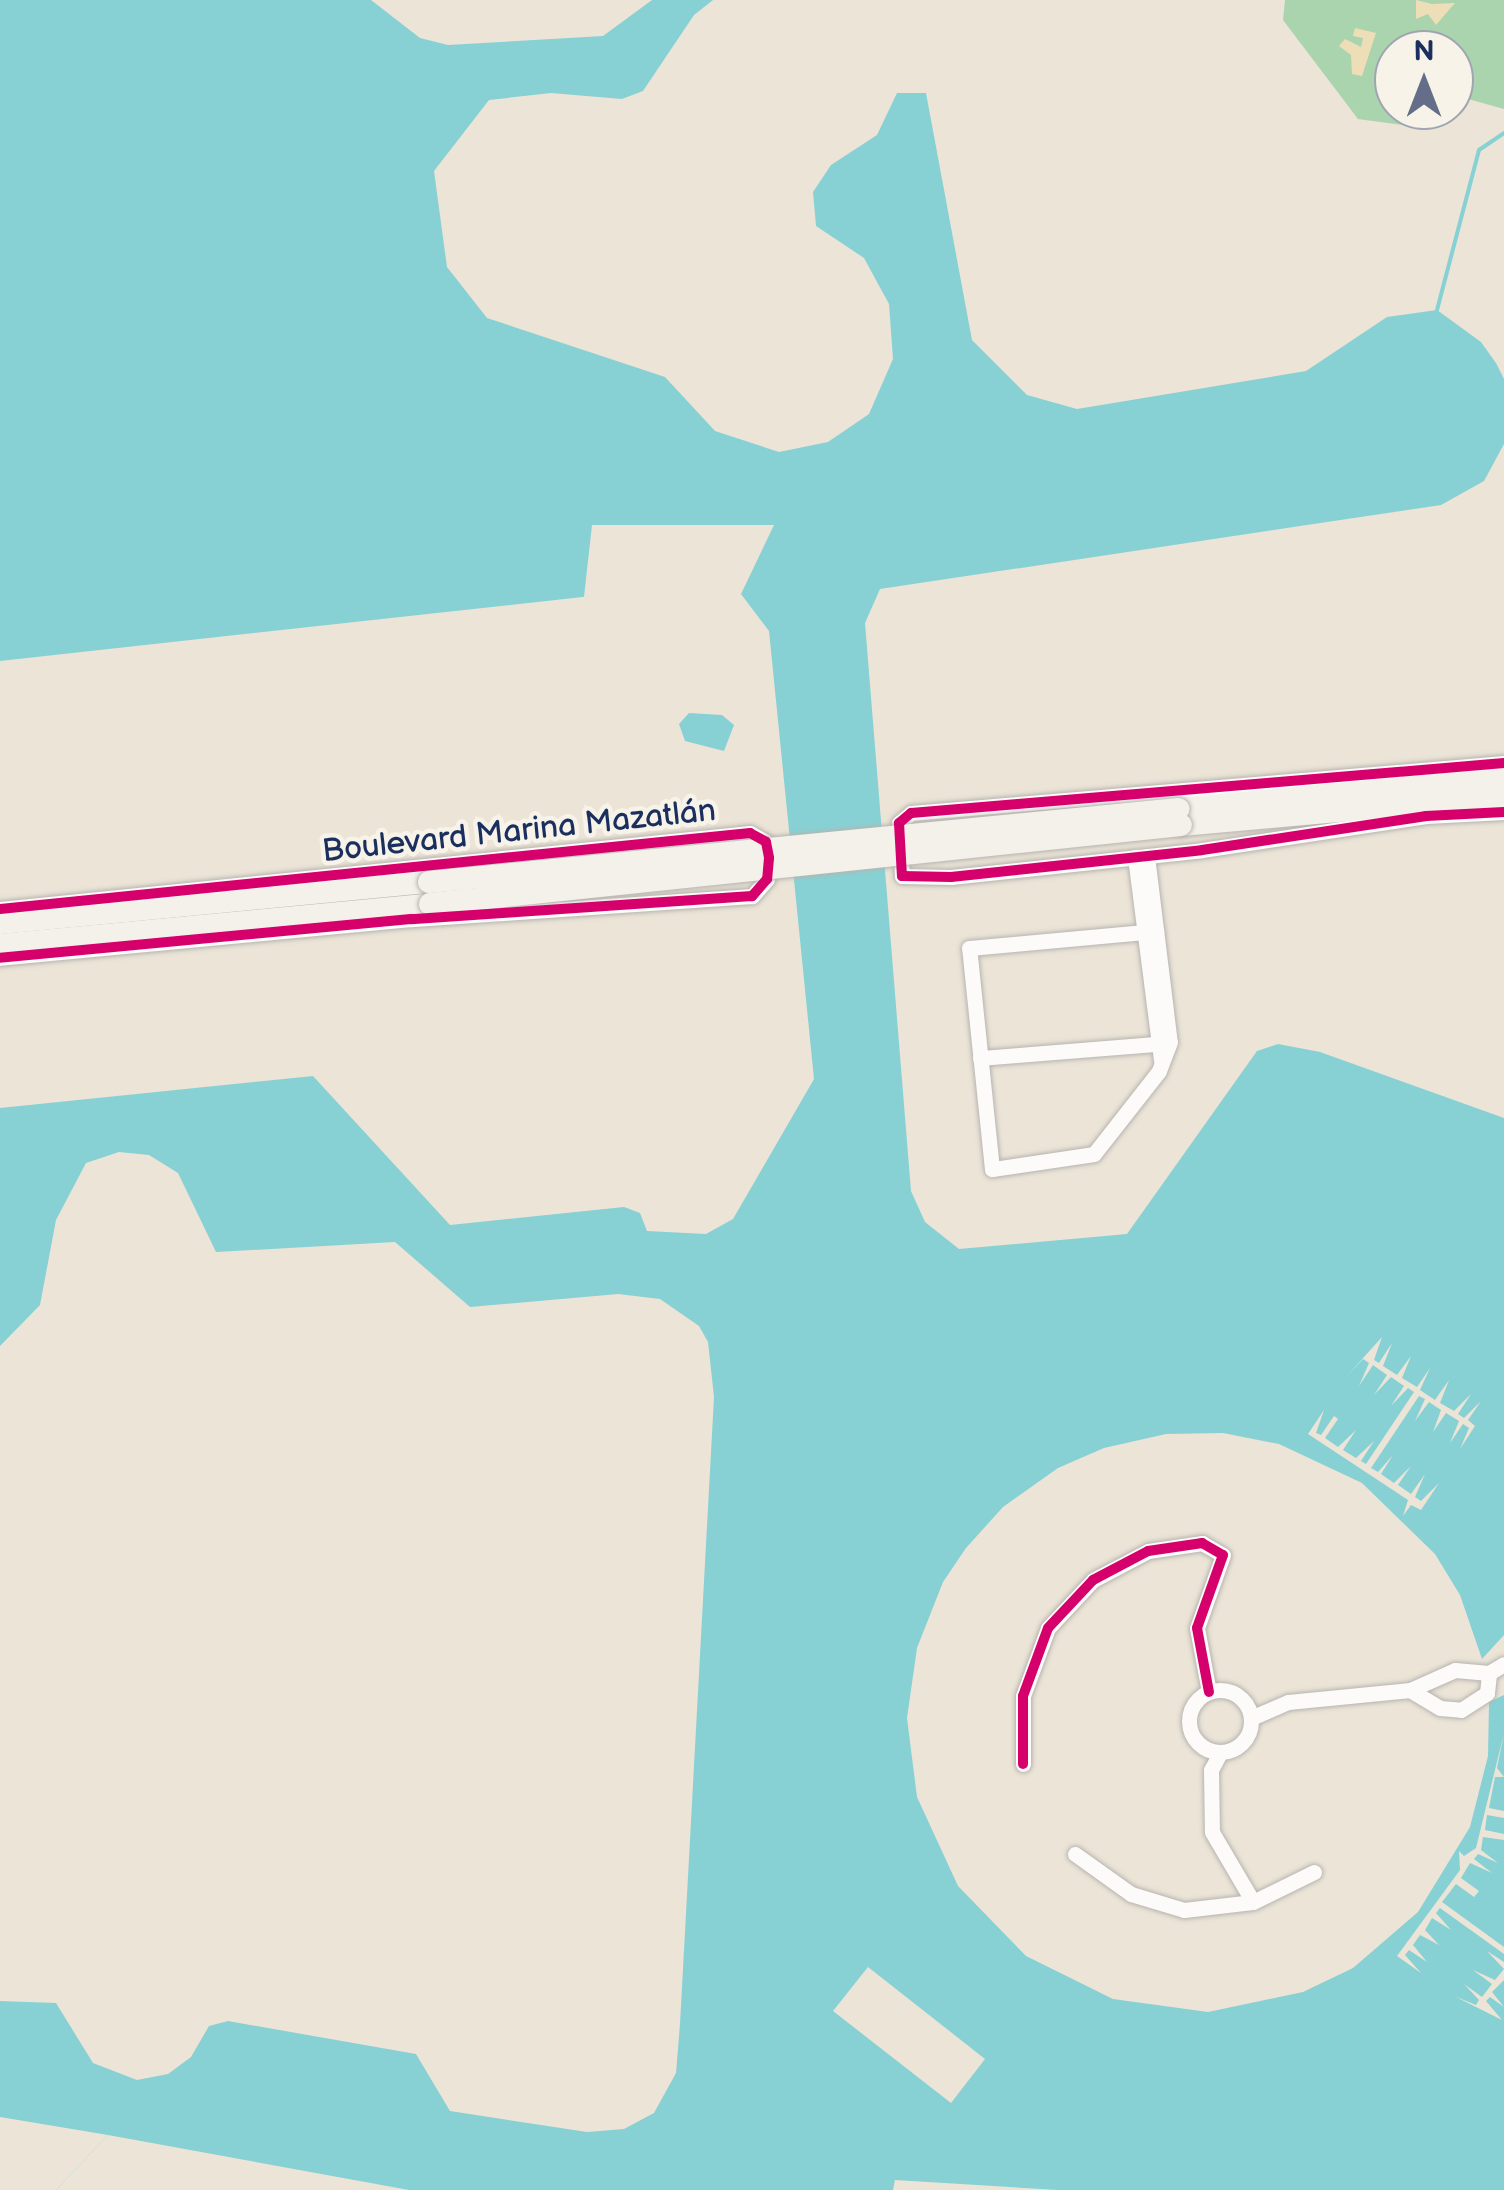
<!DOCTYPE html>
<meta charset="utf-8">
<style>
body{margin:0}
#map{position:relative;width:1504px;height:2190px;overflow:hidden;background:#ebe4d7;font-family:"Balsamiq Sans",sans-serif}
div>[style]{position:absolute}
.green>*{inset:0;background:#a9d4ad}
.sand>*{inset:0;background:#eddeb8}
.water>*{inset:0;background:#87d1d4}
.pier>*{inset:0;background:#ebe4d7}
.stream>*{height:4px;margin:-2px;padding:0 2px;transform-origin:2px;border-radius:2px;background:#87d1d4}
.roads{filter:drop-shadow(0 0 2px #b7b4b0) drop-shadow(0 0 2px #b7b4b0)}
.street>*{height:15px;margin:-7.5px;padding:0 7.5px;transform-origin:7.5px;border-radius:7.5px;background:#fcfbf9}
.street>.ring{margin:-7.5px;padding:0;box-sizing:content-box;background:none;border:15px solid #fcfbf9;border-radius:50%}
.secondary>*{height:22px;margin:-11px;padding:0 11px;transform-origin:11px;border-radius:11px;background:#f4f1eb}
.bridges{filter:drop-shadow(0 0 2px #b7b4b0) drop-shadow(0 0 2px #b7b4b0)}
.secondary-bridge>*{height:22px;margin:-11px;padding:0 11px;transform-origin:11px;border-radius:11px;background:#f4f1eb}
.cycleway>*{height:10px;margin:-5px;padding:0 5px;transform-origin:5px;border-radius:5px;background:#d6006c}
span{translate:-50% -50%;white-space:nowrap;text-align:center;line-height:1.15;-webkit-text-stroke:9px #f7f3e8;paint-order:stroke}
.street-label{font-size:32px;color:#1b2f5e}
.north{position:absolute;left:1374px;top:30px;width:100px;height:100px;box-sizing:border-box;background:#f7f3e8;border:2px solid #9fa5b1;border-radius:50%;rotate:0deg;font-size:28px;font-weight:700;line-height:40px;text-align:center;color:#1b2f5e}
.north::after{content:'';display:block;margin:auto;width:35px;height:45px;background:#646e88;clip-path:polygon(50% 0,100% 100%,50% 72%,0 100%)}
</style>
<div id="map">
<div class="green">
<div style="clip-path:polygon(1285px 0,1504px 0,1504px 109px,1454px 95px,1454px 50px,1394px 50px,1394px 110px,1431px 110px,1410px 126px,1358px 119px,1283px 20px)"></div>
</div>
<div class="sand">
<div style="clip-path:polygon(1416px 0,1432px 4px,1455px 3px,1436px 25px,1428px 14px,1416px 19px)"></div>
<div style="clip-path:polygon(1355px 28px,1376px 33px,1362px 76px,1352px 74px,1351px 55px,1339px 46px,1345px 39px,1361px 47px,1363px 38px,1353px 36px)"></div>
</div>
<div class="water">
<div style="clip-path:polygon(0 0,371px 0,420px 38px,448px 45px,603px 36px,652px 0,713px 0,694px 15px,643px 91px,622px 99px,551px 93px,489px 100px,434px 171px,447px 267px,487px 318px,665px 377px,715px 431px,779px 452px,828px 442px,869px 414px,893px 359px,889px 304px,864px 258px,816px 226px,813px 192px,831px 165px,877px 135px,897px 93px,926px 93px,972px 340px,1027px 395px,1077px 409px,1306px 371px,1387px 317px,1437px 310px,1481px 342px,1496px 363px,1504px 379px,1504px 444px,1484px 481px,1441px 505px,880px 589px,865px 623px,911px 1191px,925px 1222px,959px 1249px,1127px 1234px,1257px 1051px,1278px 1044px,1320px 1052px,1504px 1118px,1504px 1635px,1482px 1659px,1460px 1595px,1435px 1554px,1362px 1483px,1279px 1444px,1223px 1433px,1166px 1434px,1104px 1448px,1058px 1468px,1003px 1507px,966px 1548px,943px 1582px,917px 1648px,907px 1718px,917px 1797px,958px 1886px,1026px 1956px,1113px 1999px,1208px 2012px,1303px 1992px,1353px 1968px,1418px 1912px,1470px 1827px,1488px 1756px,1489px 1702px,1504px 1695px,1504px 2190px,1058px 2190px,895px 2180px,893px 2190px,409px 2190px,108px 2135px,56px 2190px,0 2190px,0 2001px,56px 2003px,93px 2063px,137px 2080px,168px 2074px,191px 2057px,209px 2026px,228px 2021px,416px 2054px,450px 2111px,587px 2132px,624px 2129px,654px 2113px,676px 2073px,680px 2024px,714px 1397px,708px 1342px,699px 1326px,660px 1299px,618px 1294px,470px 1307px,395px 1242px,216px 1252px,178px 1173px,149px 1155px,119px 1152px,86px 1163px,56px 1220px,40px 1305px,0 1346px,0 1108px,313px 1076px,450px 1225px,624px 1207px,640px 1213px,647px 1231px,706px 1234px,733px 1219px,814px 1079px,769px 631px,741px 594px,701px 588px,628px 592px,0 661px)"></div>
<div style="clip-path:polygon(689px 713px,722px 715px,734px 725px,724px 751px,685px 741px,679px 724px)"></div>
</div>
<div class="pier">
<div style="clip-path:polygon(592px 525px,774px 525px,741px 594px,584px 597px)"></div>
<div style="clip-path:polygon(1382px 1337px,1374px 1360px,1379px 1363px,1392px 1343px,1383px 1366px,1397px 1375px,1411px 1356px,1402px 1378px,1417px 1387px,1430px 1368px,1420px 1390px,1435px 1400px,1449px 1380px,1440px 1403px,1454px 1411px,1471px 1394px,1458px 1414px,1464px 1418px,1481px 1401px,1468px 1420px,1475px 1426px,1460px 1449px,1469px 1428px,1463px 1424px,1450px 1443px,1459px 1421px,1446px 1413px,1433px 1432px,1441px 1410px,1429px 1402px,1415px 1421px,1425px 1399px,1419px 1396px,1371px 1468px,1378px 1472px,1393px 1455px,1381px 1474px,1394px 1483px,1411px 1466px,1398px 1485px,1411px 1494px,1425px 1474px,1415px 1497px,1421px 1501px,1439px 1483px,1421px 1510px,1411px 1505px,1403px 1516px,1408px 1500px,1308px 1434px,1324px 1410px,1316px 1433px,1321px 1435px,1334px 1416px,1338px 1419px,1325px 1438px,1338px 1447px,1356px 1430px,1343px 1450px,1356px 1458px,1374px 1441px,1361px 1461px,1366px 1464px,1414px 1392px,1408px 1388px,1391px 1406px,1404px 1386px,1391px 1377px,1374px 1395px,1387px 1375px,1373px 1365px,1359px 1386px,1369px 1363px,1363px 1359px,1346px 1377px)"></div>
<div style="clip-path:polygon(1504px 1733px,1497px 1768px,1504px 1777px,1495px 1777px,1489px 1808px,1504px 1811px,1504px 1818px,1487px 1815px,1485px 1830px,1504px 1834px,1504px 1840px,1483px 1837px,1481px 1850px,1498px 1863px,1478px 1854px,1474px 1859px,1492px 1873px,1470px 1863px,1461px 1878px,1479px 1891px,1474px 1897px,1456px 1884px,1442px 1902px,1504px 1947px,1504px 1954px,1440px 1908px,1436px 1913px,1451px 1930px,1432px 1918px,1425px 1930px,1439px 1945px,1420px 1935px,1413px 1945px,1427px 1962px,1409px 1950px,1405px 1955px,1421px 1973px,1397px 1956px,1460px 1870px,1459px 1851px,1464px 1856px,1476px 1848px)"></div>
<div style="clip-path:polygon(1487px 1951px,1504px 1962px,1504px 1980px,1492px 1992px,1504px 2007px,1490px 1997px,1486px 2001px,1502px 2020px,1454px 1996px,1476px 2005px,1479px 2000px,1464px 1984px,1482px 1997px,1492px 1984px,1473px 1970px,1495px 1980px,1504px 1969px)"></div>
<div style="clip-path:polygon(868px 1967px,985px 2059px,951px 2103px,833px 2011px)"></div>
<div style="clip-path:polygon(0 2117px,108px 2135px,56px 2190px,0 2190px)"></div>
</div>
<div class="stream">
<div style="left:1437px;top:310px;width:165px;rotate:-75.3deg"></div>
<div style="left:1479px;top:150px;width:30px;rotate:-34deg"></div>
</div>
<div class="roads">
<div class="street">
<div style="left:1504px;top:763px;width:595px;rotate:175.18deg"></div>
<div style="left:911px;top:813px;width:16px;rotate:140deg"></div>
<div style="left:899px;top:823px;width:53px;rotate:86.8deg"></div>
<div style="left:902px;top:876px;width:49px;rotate:1.2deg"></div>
<div style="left:951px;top:877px;width:252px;rotate:-6.1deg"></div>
<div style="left:1202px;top:850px;width:227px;rotate:-8.6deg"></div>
<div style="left:1426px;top:816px;width:78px;rotate:-2.9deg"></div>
<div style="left:1147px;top:856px;width:187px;rotate:83deg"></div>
<div style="left:1170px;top:1042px;width:31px;rotate:111deg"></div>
<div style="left:1159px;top:1071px;width:105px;rotate:128.1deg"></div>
<div style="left:1094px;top:1154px;width:103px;rotate:171.6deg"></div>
<div style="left:992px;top:1169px;width:222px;rotate:-95.9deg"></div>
<div style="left:969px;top:948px;width:188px;rotate:-5.2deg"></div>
<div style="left:1135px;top:857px;width:204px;rotate:82.7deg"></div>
<div style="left:0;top:909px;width:754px;rotate:-5.79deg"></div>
<div style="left:750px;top:833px;width:18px;rotate:29deg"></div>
<div style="left:766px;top:842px;width:16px;rotate:79deg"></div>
<div style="left:769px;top:858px;width:21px;rotate:95deg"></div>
<div style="left:767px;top:879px;width:23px;rotate:131deg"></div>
<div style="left:752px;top:896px;width:342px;rotate:176.1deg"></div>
<div style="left:411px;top:919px;width:413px;rotate:174.6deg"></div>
<div style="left:980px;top:1058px;width:187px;rotate:-4.6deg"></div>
<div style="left:1410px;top:1690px;width:35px;rotate:31deg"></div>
<div style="left:1440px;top:1708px;width:21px;rotate:5deg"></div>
<div style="left:1461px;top:1710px;width:31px;rotate:-33deg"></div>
<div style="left:1487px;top:1693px;width:20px;rotate:-84deg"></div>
<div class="ring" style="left:1189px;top:1690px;width:47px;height:47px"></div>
<div style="left:1251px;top:1718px;width:40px;rotate:-23.4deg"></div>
<div style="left:1288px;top:1702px;width:123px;rotate:-5.6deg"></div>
<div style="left:1410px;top:1690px;width:49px;rotate:-24deg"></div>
<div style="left:1455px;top:1670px;width:34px;rotate:5deg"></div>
<div style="left:1489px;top:1673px;width:17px;rotate:-31deg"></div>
<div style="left:1220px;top:1753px;width:19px;rotate:118deg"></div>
<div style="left:1211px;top:1770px;width:62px;rotate:89.1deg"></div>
<div style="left:1212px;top:1832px;width:81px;rotate:59.6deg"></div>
<div style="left:1023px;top:1764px;width:68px;rotate:-90deg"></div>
<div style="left:1023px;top:1696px;width:72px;rotate:-69.8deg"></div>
<div style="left:1048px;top:1628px;width:66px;rotate:-46.8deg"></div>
<div style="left:1093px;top:1580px;width:62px;rotate:-27.8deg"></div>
<div style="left:1148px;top:1551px;width:55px;rotate:-8.4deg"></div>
<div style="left:1202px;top:1543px;width:24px;rotate:30deg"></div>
<div style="left:1223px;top:1555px;width:77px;rotate:109.6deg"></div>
<div style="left:1197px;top:1628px;width:65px;rotate:79.4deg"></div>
<div style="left:1075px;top:1854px;width:69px;rotate:35.5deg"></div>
<div style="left:1131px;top:1894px;width:55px;rotate:16.8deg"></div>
<div style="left:1184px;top:1910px;width:69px;rotate:-6.6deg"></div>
<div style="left:1253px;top:1902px;width:68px;rotate:-26.2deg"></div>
</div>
<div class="secondary">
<div style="left:1178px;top:809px;width:327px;rotate:-5.4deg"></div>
<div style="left:1181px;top:825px;width:324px;rotate:-5.1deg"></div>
<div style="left:0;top:923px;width:431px;rotate:-5.5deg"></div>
<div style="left:0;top:945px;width:432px;rotate:-5.4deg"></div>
</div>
</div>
<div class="bridges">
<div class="secondary-bridge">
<div style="left:429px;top:882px;width:753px;rotate:-5.57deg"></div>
<div style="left:430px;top:904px;width:755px;rotate:-6.01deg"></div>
</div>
</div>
<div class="cycleway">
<div style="left:1504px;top:763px;width:595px;rotate:175.18deg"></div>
<div style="left:911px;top:813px;width:16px;rotate:140deg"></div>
<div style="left:899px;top:823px;width:53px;rotate:86.8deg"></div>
<div style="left:902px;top:876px;width:49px;rotate:1.2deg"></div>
<div style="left:951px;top:877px;width:252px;rotate:-6.1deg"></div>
<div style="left:1202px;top:850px;width:227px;rotate:-8.6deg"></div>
<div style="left:1426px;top:816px;width:78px;rotate:-2.9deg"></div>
<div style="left:0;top:909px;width:754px;rotate:-5.79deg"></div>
<div style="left:750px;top:833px;width:18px;rotate:29deg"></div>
<div style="left:766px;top:842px;width:16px;rotate:79deg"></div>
<div style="left:769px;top:858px;width:21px;rotate:95deg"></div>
<div style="left:767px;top:879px;width:23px;rotate:131deg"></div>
<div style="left:752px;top:896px;width:342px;rotate:176.1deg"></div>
<div style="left:411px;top:919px;width:413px;rotate:174.6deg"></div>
<div style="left:1023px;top:1764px;width:68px;rotate:-90deg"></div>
<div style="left:1023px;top:1696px;width:72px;rotate:-69.8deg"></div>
<div style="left:1048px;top:1628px;width:66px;rotate:-46.8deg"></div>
<div style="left:1093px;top:1580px;width:62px;rotate:-27.8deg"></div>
<div style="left:1148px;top:1551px;width:55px;rotate:-8.4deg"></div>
<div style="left:1202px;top:1543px;width:24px;rotate:30deg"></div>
<div style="left:1223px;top:1555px;width:77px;rotate:109.6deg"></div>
<div style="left:1197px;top:1628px;width:65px;rotate:79.4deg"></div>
</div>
<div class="street-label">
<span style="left:519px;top:832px;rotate:-6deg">Boulevard Marina Mazatlán</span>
</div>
<div class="north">N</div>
</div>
